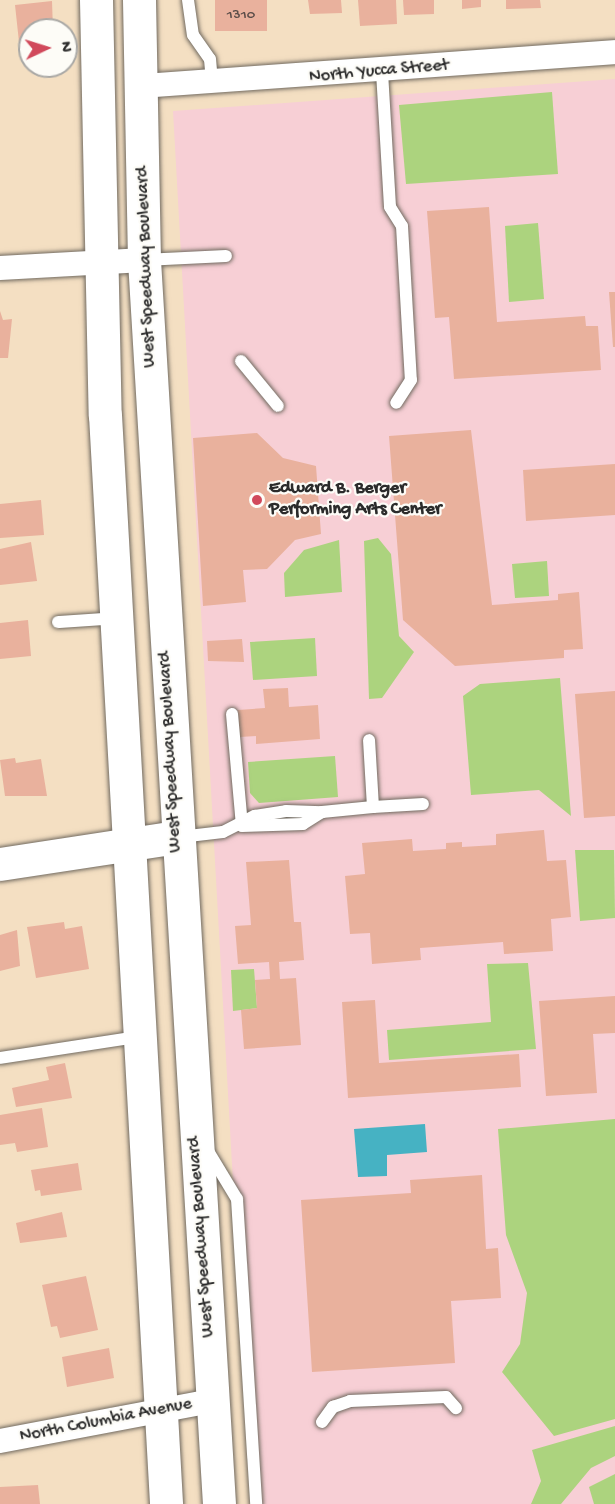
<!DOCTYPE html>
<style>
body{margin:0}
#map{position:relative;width:615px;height:1504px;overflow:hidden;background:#f4dfc2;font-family:"Gochi Hand",sans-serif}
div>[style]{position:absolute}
.built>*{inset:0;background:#f7cfd5}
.green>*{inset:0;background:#acd37e}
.water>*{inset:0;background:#46b2c3}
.building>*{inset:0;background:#e9b19d}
.roads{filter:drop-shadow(0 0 2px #716a60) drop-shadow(0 0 2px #716a60)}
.lane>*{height:12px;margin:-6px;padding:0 6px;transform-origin:6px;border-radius:6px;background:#fff}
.street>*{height:24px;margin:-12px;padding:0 12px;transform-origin:12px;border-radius:12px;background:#fff}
.secondary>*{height:33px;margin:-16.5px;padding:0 16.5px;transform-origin:16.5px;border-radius:16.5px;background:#fff}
.dots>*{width:16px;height:16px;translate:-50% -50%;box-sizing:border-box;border:3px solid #fdfcf7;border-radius:50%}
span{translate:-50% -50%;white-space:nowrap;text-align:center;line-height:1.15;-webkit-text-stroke:4.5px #fdfcf7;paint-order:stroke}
.number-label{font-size:15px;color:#5a4c48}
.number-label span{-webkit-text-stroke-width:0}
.street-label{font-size:18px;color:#2b2b2b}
.poi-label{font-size:18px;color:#2b2b2b;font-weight:700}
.left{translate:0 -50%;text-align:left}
.north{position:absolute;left:18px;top:18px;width:60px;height:60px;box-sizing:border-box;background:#fdfcf7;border:2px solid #a9a8a5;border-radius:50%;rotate:86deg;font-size:16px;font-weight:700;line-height:24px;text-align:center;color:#2b2b2b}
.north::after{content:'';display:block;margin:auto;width:21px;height:27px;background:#d1495b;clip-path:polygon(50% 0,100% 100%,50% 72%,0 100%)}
</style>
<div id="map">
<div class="built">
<div style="clip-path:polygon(615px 79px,615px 1504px,251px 1504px,173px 111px)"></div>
</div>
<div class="green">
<div style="clip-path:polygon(552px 92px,558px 174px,406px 184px,399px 105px)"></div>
<div style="clip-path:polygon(538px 223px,544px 299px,509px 302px,505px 226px)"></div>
<div style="clip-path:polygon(378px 538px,391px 554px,399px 636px,414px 652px,382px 698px,369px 699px,364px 541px)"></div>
<div style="clip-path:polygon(339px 540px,342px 592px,285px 597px,284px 573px,304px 550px)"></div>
<div style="clip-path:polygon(547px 561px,549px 596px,515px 598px,512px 564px)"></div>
<div style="clip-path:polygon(315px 638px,317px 676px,253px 680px,250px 642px)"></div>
<div style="clip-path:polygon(560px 678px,571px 816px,539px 790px,471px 795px,463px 696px,480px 684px)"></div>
<div style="clip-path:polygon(335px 756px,338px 797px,259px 803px,250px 793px,248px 762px)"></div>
<div style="clip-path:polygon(575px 850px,614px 850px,615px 918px,580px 921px)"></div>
<div style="clip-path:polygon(528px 963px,536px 1049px,389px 1060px,387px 1030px,491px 1022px,487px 964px)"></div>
<div style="clip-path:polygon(254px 969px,257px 1008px,233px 1011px,231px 970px)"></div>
<div style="clip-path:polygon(615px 1119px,615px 1419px,554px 1436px,502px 1372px,520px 1344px,527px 1293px,506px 1235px,498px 1129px)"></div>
<div style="clip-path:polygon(615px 1426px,615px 1456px,591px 1468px,561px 1504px,531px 1504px,541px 1481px,532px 1450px)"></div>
<div style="clip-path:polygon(615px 1474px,615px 1504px,594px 1504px,589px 1487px)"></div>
</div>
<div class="water">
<div style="clip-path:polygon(425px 1124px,427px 1152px,387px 1155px,387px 1176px,358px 1177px,354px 1129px)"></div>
</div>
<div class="building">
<div style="clip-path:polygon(215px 0,267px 0,267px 31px,215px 31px)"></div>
<div style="clip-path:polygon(308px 0,341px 0,342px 13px,310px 14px)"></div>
<div style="clip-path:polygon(358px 0,396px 0,397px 24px,360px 26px)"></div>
<div style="clip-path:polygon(403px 0,434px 0,434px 14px,404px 15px)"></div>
<div style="clip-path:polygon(462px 0,481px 0,481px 7px,462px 9px)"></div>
<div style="clip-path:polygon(506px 0,540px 0,541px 8px,506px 9px)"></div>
<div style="clip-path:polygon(52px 1px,53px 30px,30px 30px,30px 41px,19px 42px,15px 5px)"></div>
<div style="clip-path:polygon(489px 207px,497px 322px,585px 316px,586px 326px,598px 326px,601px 370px,454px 379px,449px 317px,435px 318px,427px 211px)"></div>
<div style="clip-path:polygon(609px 292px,615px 292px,615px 347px,613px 347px)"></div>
<div style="clip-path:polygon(0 311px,3px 320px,12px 319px,8px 358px,0 358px)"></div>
<div style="clip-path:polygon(471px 430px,492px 605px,558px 600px,558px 594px,579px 592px,583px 649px,564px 650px,564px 658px,455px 666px,403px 620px,389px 436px)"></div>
<div style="clip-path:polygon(257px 433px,283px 458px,316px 466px,321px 534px,295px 540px,267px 569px,243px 570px,246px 602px,203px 606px,193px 438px)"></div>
<div style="clip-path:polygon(615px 464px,615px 515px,526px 521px,523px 470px)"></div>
<div style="clip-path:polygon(41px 500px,44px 535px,0 538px,0 504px)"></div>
<div style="clip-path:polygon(31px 542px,37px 581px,0 585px,0 549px)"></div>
<div style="clip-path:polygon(28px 620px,31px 656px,0 659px,0 623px)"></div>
<div style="clip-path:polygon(242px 639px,244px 662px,208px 661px,207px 641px)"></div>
<div style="clip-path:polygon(288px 688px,289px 707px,318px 705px,320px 739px,256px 744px,256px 736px,240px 737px,238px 710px,265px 708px,263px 689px)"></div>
<div style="clip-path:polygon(615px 691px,615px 816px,584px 818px,575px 694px)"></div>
<div style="clip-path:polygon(15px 758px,16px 763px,41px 759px,47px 796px,5px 796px,0 760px)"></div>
<div style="clip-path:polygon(544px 830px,547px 861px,566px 860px,571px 917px,551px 919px,553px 951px,504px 954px,503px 942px,420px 948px,421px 960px,372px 964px,370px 933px,350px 934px,345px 876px,365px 874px,362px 843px,412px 839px,413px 851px,446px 849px,446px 843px,462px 842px,462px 847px,496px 845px,496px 834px)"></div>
<div style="clip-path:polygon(289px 860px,294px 922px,301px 922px,304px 960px,279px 962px,280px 979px,296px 978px,301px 1045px,244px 1049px,241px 1010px,257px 1008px,255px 980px,270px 979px,269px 962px,238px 964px,235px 926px,251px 925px,246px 862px)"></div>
<div style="clip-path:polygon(64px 922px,65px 929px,82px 926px,89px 969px,36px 978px,27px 927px)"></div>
<div style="clip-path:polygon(17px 930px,20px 966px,0 971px,0 935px)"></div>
<div style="clip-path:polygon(615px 996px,615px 1033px,593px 1034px,597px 1093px,546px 1096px,539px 1001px)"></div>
<div style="clip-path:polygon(375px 1000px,379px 1063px,519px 1054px,521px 1087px,348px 1098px,342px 1002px)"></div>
<div style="clip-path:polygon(65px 1063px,72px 1098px,16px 1107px,12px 1088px,49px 1080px,46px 1067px)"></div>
<div style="clip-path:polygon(42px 1108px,48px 1147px,17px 1152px,15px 1143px,0 1145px,0 1115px)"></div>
<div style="clip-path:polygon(78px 1163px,82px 1190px,41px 1196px,40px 1190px,35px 1191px,31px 1170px)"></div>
<div style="clip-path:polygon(482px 1175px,486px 1249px,498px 1248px,501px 1298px,451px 1301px,455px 1363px,312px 1372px,301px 1200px,411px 1193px,410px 1180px)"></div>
<div style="clip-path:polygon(62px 1212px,67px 1237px,20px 1243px,16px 1223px)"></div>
<div style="clip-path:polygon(86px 1276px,98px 1330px,60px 1338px,57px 1326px,51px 1327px,42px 1285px)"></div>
<div style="clip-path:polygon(109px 1348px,114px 1378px,67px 1387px,62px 1357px)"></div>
<div style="clip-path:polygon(38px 1485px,40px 1504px,0 1504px,0 1487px)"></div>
</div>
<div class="roads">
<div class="lane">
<div style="left:188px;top:0;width:35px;rotate:82deg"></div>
<div style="left:193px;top:35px;width:29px;rotate:55deg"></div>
<div style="left:210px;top:59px;width:24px;rotate:85deg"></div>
<div style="left:382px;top:72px;width:135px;rotate:86.6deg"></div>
<div style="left:390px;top:207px;width:22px;rotate:58deg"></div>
<div style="left:402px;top:226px;width:154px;rotate:86.7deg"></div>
<div style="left:411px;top:380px;width:27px;rotate:123deg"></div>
<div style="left:144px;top:260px;width:82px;rotate:-2.8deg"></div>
<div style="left:241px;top:361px;width:58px;rotate:50.6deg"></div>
<div style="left:58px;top:622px;width:58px;rotate:-3.9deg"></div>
<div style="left:232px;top:714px;width:112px;rotate:84.9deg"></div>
<div style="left:373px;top:807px;width:50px;rotate:-3.4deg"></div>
<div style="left:322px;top:812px;width:51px;rotate:-5.6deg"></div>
<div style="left:373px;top:807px;width:67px;rotate:-93.4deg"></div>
<div style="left:180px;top:837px;width:43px;rotate:-6.6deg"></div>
<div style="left:223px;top:832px;width:36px;rotate:-27deg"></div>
<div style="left:255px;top:816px;width:31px;rotate:-9deg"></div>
<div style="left:286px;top:811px;width:36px;rotate:2deg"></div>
<div style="left:322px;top:812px;width:22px;rotate:148deg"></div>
<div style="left:303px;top:824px;width:61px;rotate:178.1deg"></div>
<div style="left:0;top:1058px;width:140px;rotate:-8.7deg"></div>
<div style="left:208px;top:1151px;width:56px;rotate:58.9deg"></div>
<div style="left:237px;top:1199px;width:306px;rotate:86.4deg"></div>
<div style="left:322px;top:1422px;width:19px;rotate:-54deg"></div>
<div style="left:333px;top:1407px;width:18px;rotate:-19deg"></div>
<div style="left:350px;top:1401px;width:96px;rotate:-2.4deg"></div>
<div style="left:446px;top:1397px;width:15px;rotate:48deg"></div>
</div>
<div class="street">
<div style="left:142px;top:86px;width:474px;rotate:-4.1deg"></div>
<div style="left:0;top:268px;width:144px;rotate:-3.2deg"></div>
<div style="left:0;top:1441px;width:215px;rotate:-10.7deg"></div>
</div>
<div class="secondary">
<div style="left:96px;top:0;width:415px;rotate:88.8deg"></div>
<div style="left:105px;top:415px;width:1091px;rotate:86.79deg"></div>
<div style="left:139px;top:0;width:260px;rotate:88.9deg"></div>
<div style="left:144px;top:260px;width:1246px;rotate:86.55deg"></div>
<div style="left:0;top:864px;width:178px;rotate:-8.7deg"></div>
</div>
</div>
<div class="dots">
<div style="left:257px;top:500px;background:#d1495b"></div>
</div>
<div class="number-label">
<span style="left:241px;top:16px">1310</span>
</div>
<div class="street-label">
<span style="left:379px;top:72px;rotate:-5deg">North Yucca Street</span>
<span style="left:147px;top:267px;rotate:-92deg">West Speedway Boulevard</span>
<span style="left:171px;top:752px;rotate:-93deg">West Speedway Boulevard</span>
<span style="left:202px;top:1237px;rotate:-94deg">West Speedway Boulevard</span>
<span style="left:106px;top:1421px;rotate:-11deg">North Columbia Avenue</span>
</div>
<div class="poi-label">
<span class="left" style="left:269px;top:500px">Edward B. Berger<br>Performing Arts Center</span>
</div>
<div class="north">N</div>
</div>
